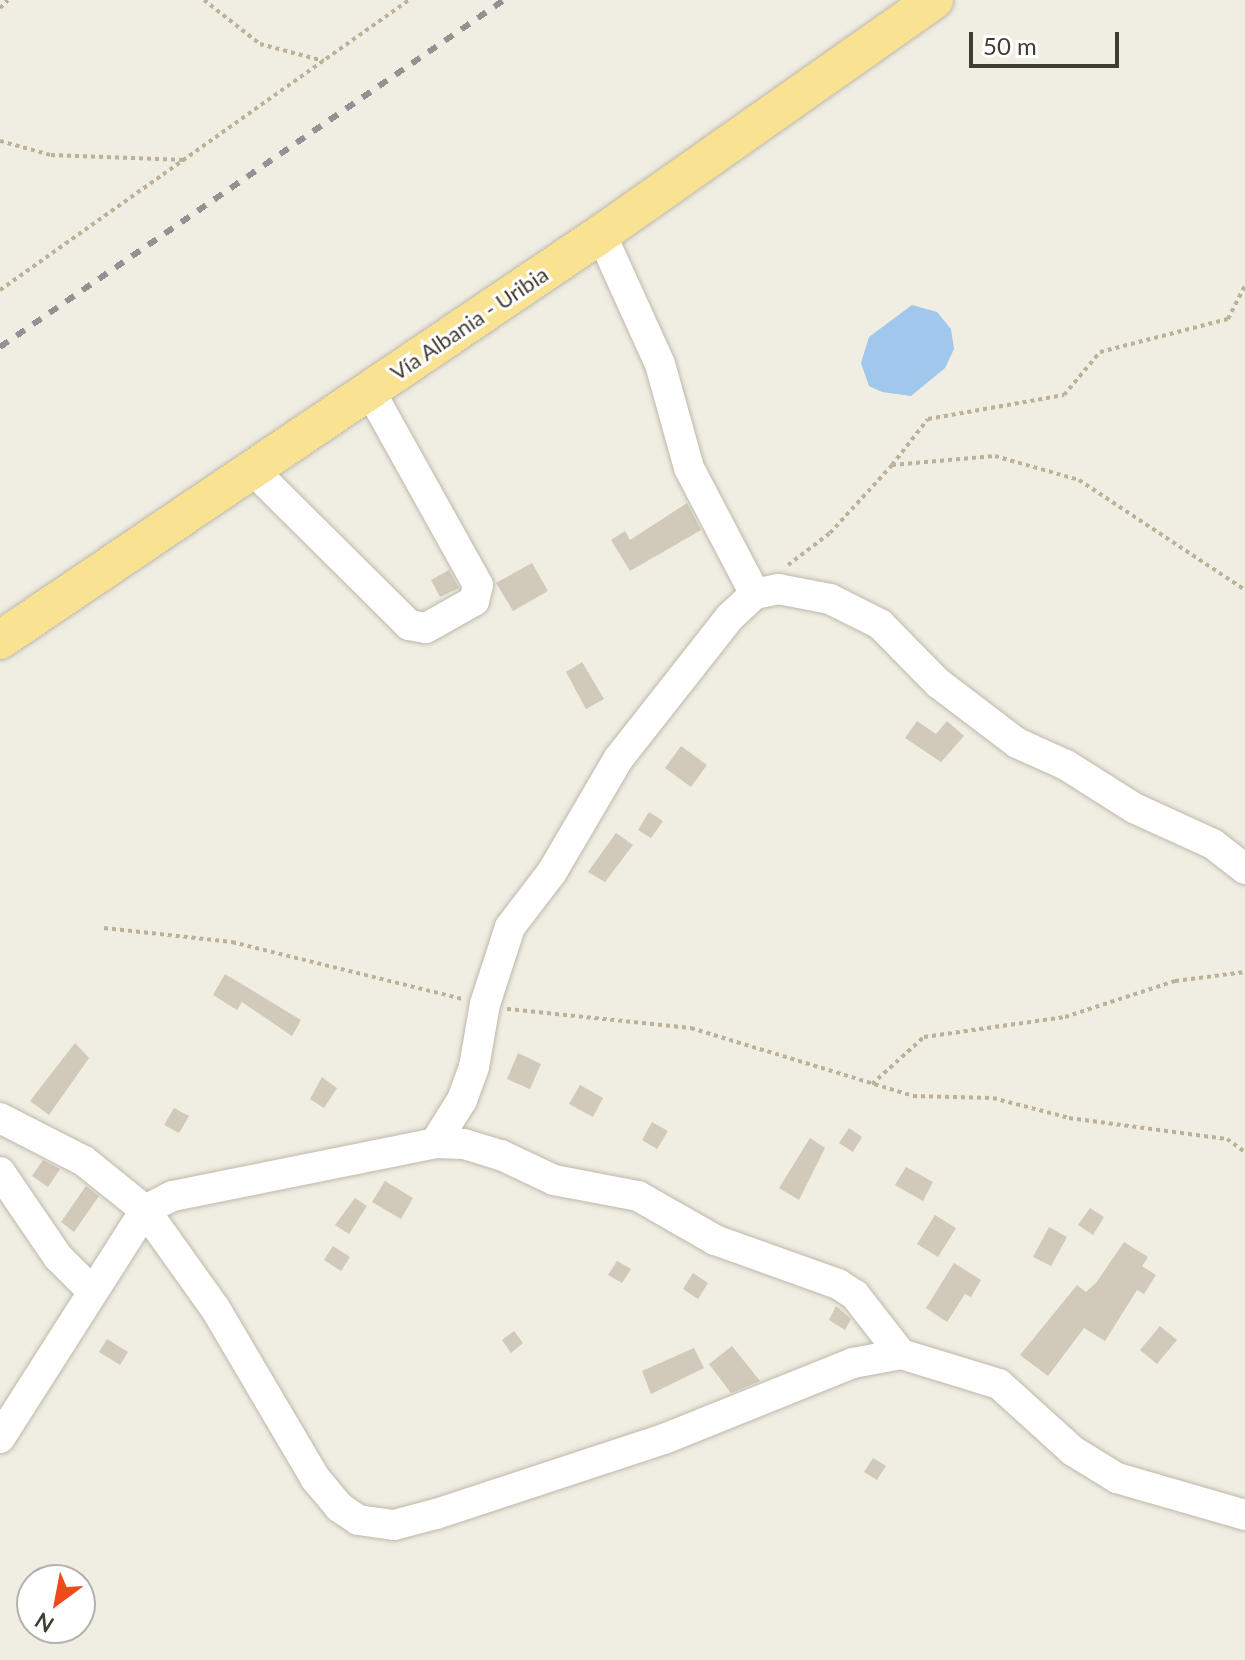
<!DOCTYPE html>
<meta charset="utf-8">
<style>
body{margin:0}
#map{position:relative;width:1245px;height:1660px;overflow:hidden;background:#f0ede3;font-family:Lato,sans-serif}
div>[style]{position:absolute}
.water>*{inset:0;background:#a0c8ec}
.building>*{inset:0;background:#d1c9b9}
.path>*{height:4px;margin-top:-2px;transform-origin:0;background:repeating-linear-gradient(90deg,#bcb298 0 4px,transparent 0 8px)}
.roads{filter:drop-shadow(0 0 2px #beb8a9) drop-shadow(0 0 2px #beb8a9)}
.minor>*{height:30px;margin:-15px;padding:0 15px;transform-origin:15px;border-radius:15px;background:#fff}
.major>*{height:38px;margin:-19px;padding:0 19px;transform-origin:19px;border-radius:19px;background:#f9e393}
.rail>*{height:6px;margin-top:-3px;transform-origin:0;background:repeating-linear-gradient(90deg,#929292 0 10px,transparent 0 20px)}
span{translate:-50% -50%;white-space:nowrap;text-align:center;line-height:1.15;-webkit-text-stroke:6px #fff;paint-order:stroke}
.street-label{font-size:22px;color:#423d33}
.north{position:absolute;left:16px;top:1564px;width:80px;height:80px;box-sizing:border-box;background:#fff;border:2px solid #b3b1ad;border-radius:50%;rotate:212deg;font-size:22px;font-weight:700;line-height:32px;text-align:center;color:#423d33}
.north::after{content:'';display:block;margin:auto;width:28px;height:36px;background:#f0491a;clip-path:polygon(50% 0,100% 100%,50% 72%,0 100%)}
.scale{position:absolute;left:969px;top:32px;width:150px;height:36px;box-sizing:border-box;border:4px solid #423d33;border-top:0;padding-left:10px;font-size:24px;line-height:28px;white-space:nowrap;color:#423d33;-webkit-text-stroke:6px #fff;paint-order:stroke}
</style>
<div id="map">
<div class="water">
<div style="clip-path:polygon(912px 305px,937px 312px,951px 329px,954px 349px,945px 368px,911px 396px,882px 392px,869px 386px,861px 363px,869px 337px)"></div>
</div>
<div class="building">
<div style="clip-path:polygon(687px 503px,701px 530px,630px 571px,611px 540px,625px 531px,630px 540px)"></div>
<div style="clip-path:polygon(532px 563px,548px 591px,513px 611px,496px 583px)"></div>
<div style="clip-path:polygon(449px 570px,459px 588px,440px 597px,431px 580px)"></div>
<div style="clip-path:polygon(582px 662px,604px 699px,586px 709px,566px 672px)"></div>
<div style="clip-path:polygon(917px 721px,936px 734px,947px 721px,964px 736px,941px 762px,905px 738px)"></div>
<div style="clip-path:polygon(681px 746px,707px 765px,691px 787px,665px 768px)"></div>
<div style="clip-path:polygon(649px 812px,663px 821px,651px 838px,638px 830px)"></div>
<div style="clip-path:polygon(616px 833px,633px 845px,605px 882px,588px 872px)"></div>
<div style="clip-path:polygon(225px 974px,301px 1020px,292px 1036px,242px 1002px,237px 1010px,213px 995px)"></div>
<div style="clip-path:polygon(75px 1043px,89px 1058px,49px 1115px,30px 1101px)"></div>
<div style="clip-path:polygon(518px 1053px,541px 1064px,530px 1089px,507px 1079px)"></div>
<div style="clip-path:polygon(322px 1077px,337px 1088px,324px 1108px,310px 1099px)"></div>
<div style="clip-path:polygon(580px 1085px,603px 1098px,593px 1117px,569px 1104px)"></div>
<div style="clip-path:polygon(174px 1108px,189px 1116px,179px 1133px,164px 1125px)"></div>
<div style="clip-path:polygon(652px 1122px,668px 1131px,657px 1149px,642px 1140px)"></div>
<div style="clip-path:polygon(849px 1128px,862px 1137px,853px 1152px,839px 1143px)"></div>
<div style="clip-path:polygon(810px 1138px,825px 1148px,799px 1200px,779px 1188px)"></div>
<div style="clip-path:polygon(43px 1160px,60px 1169px,48px 1187px,32px 1176px)"></div>
<div style="clip-path:polygon(906px 1167px,933px 1182px,923px 1201px,895px 1185px)"></div>
<div style="clip-path:polygon(385px 1181px,413px 1198px,401px 1219px,372px 1202px)"></div>
<div style="clip-path:polygon(86px 1186px,99px 1196px,74px 1232px,61px 1222px)"></div>
<div style="clip-path:polygon(355px 1198px,367px 1206px,349px 1234px,335px 1225px)"></div>
<div style="clip-path:polygon(1090px 1208px,1104px 1217px,1093px 1235px,1078px 1225px)"></div>
<div style="clip-path:polygon(935px 1215px,956px 1228px,938px 1257px,917px 1244px)"></div>
<div style="clip-path:polygon(1049px 1227px,1067px 1237px,1051px 1266px,1033px 1257px)"></div>
<div style="clip-path:polygon(1124px 1242px,1148px 1257px,1142px 1266px,1156px 1275px,1144px 1294px,1137px 1290px,1105px 1341px,1084px 1328px,1048px 1376px,1020px 1355px,1077px 1285px,1086px 1292px,1096px 1283px)"></div>
<div style="clip-path:polygon(333px 1246px,350px 1257px,341px 1271px,324px 1260px)"></div>
<div style="clip-path:polygon(617px 1261px,631px 1269px,622px 1283px,608px 1275px)"></div>
<div style="clip-path:polygon(954px 1263px,981px 1280px,971px 1297px,965px 1294px,947px 1322px,926px 1308px)"></div>
<div style="clip-path:polygon(693px 1273px,708px 1283px,698px 1299px,683px 1289px)"></div>
<div style="clip-path:polygon(836px 1306px,851px 1319px,845px 1330px,829px 1320px)"></div>
<div style="clip-path:polygon(1160px 1326px,1177px 1340px,1157px 1364px,1140px 1350px)"></div>
<div style="clip-path:polygon(514px 1331px,523px 1343px,511px 1353px,502px 1340px)"></div>
<div style="clip-path:polygon(107px 1339px,128px 1352px,120px 1365px,99px 1352px)"></div>
<div style="clip-path:polygon(732px 1346px,760px 1381px,731px 1393px,709px 1364px)"></div>
<div style="clip-path:polygon(694px 1348px,704px 1368px,651px 1394px,642px 1371px)"></div>
<div style="clip-path:polygon(873px 1458px,886px 1466px,877px 1480px,864px 1472px)"></div>
</div>
<div class="path">
<div style="left:204px;top:0;width:71px;rotate:38.2deg"></div>
<div style="left:260px;top:44px;width:66px;rotate:14.9deg"></div>
<div style="left:0;top:8px;width:11px;rotate:-45deg"></div>
<div style="left:0;top:141px;width:53px;rotate:15.4deg"></div>
<div style="left:51px;top:155px;width:134px;rotate:2.1deg"></div>
<div style="left:0;top:290px;width:501px;rotate:-35.34deg"></div>
<div style="left:892px;top:465px;width:58px;rotate:-52deg"></div>
<div style="left:928px;top:419px;width:138px;rotate:-10deg"></div>
<div style="left:1064px;top:395px;width:56px;rotate:-50.1deg"></div>
<div style="left:1100px;top:352px;width:132px;rotate:-14.5deg"></div>
<div style="left:1228px;top:319px;width:37px;rotate:-63deg"></div>
<div style="left:788px;top:565px;width:53px;rotate:-37.3deg"></div>
<div style="left:830px;top:533px;width:92px;rotate:-47.6deg"></div>
<div style="left:892px;top:465px;width:103px;rotate:-5deg"></div>
<div style="left:995px;top:456px;width:87px;rotate:15.9deg"></div>
<div style="left:1079px;top:480px;width:199px;rotate:33.5deg"></div>
<div style="left:104px;top:928px;width:129px;rotate:6.2deg"></div>
<div style="left:232px;top:942px;width:238px;rotate:13.9deg"></div>
<div style="left:507px;top:1009px;width:185px;rotate:5.9deg"></div>
<div style="left:691px;top:1028px;width:232px;rotate:17deg"></div>
<div style="left:913px;top:1096px;width:80px;rotate:1.4deg"></div>
<div style="left:993px;top:1098px;width:79px;rotate:14.7deg"></div>
<div style="left:1069px;top:1118px;width:159px;rotate:7.6deg"></div>
<div style="left:1227px;top:1139px;width:22px;rotate:36deg"></div>
<div style="left:872px;top:1084px;width:70px;rotate:-42.1deg"></div>
<div style="left:924px;top:1037px;width:142px;rotate:-8.1deg"></div>
<div style="left:1065px;top:1017px;width:116px;rotate:-18.1deg"></div>
<div style="left:1175px;top:981px;width:71px;rotate:-7.3deg"></div>
</div>
<div class="roads">
<div class="minor">
<div style="left:601px;top:234px;width:143px;rotate:65.6deg"></div>
<div style="left:660px;top:364px;width:108px;rotate:74.4deg"></div>
<div style="left:689px;top:468px;width:142px;rotate:62.4deg"></div>
<div style="left:251px;top:468px;width:223px;rotate:44.8deg"></div>
<div style="left:409px;top:625px;width:17px;rotate:10deg"></div>
<div style="left:426px;top:628px;width:55px;rotate:-29.4deg"></div>
<div style="left:474px;top:601px;width:16px;rotate:-76deg"></div>
<div style="left:478px;top:585px;width:222px;rotate:-119.1deg"></div>
<div style="left:0;top:1118px;width:94px;rotate:27.1deg"></div>
<div style="left:84px;top:1161px;width:78px;rotate:38.8deg"></div>
<div style="left:145px;top:1210px;width:120px;rotate:54.5deg"></div>
<div style="left:215px;top:1308px;width:197px;rotate:59.5deg"></div>
<div style="left:315px;top:1478px;width:38px;rotate:50deg"></div>
<div style="left:339px;top:1507px;width:23px;rotate:34deg"></div>
<div style="left:358px;top:1520px;width:36px;rotate:8deg"></div>
<div style="left:394px;top:1525px;width:43px;rotate:-14.7deg"></div>
<div style="left:436px;top:1514px;width:240px;rotate:-18.2deg"></div>
<div style="left:664px;top:1439px;width:204px;rotate:-21.9deg"></div>
<div style="left:853px;top:1363px;width:49px;rotate:-10.6deg"></div>
<div style="left:901px;top:1354px;width:102px;rotate:17deg"></div>
<div style="left:999px;top:1384px;width:100px;rotate:42.2deg"></div>
<div style="left:1073px;top:1451px;width:52px;rotate:31.5deg"></div>
<div style="left:1117px;top:1478px;width:133px;rotate:16.1deg"></div>
<div style="left:435px;top:1143px;width:51px;rotate:-57.9deg"></div>
<div style="left:462px;top:1100px;width:35px;rotate:-70deg"></div>
<div style="left:474px;top:1067px;width:64px;rotate:-80.1deg"></div>
<div style="left:485px;top:1004px;width:81px;rotate:-72deg"></div>
<div style="left:510px;top:927px;width:69px;rotate:-52.6deg"></div>
<div style="left:552px;top:872px;width:132px;rotate:-59.6deg"></div>
<div style="left:619px;top:758px;width:179px;rotate:-51.8deg"></div>
<div style="left:730px;top:617px;width:34px;rotate:-43deg"></div>
<div style="left:755px;top:594px;width:24px;rotate:-12deg"></div>
<div style="left:778px;top:589px;width:53px;rotate:10.9deg"></div>
<div style="left:830px;top:599px;width:56px;rotate:26.6deg"></div>
<div style="left:880px;top:624px;width:83px;rotate:45.5deg"></div>
<div style="left:938px;top:683px;width:99px;rotate:37.2deg"></div>
<div style="left:1017px;top:743px;width:54px;rotate:24.2deg"></div>
<div style="left:1066px;top:765px;width:80px;rotate:32.3deg"></div>
<div style="left:1134px;top:808px;width:87px;rotate:24.5deg"></div>
<div style="left:1213px;top:844px;width:41px;rotate:38deg"></div>
<div style="left:0;top:1172px;width:103px;rotate:55.7deg"></div>
<div style="left:58px;top:1257px;width:49px;rotate:45deg"></div>
<div style="left:0;top:1438px;width:270px;rotate:-57.5deg"></div>
<div style="left:145px;top:1210px;width:31px;rotate:-27deg"></div>
<div style="left:173px;top:1196px;width:267px;rotate:-11.4deg"></div>
<div style="left:435px;top:1143px;width:29px;rotate:2deg"></div>
<div style="left:464px;top:1144px;width:39px;rotate:17deg"></div>
<div style="left:501px;top:1155px;width:59px;rotate:25.3deg"></div>
<div style="left:554px;top:1180px;width:86px;rotate:10.8deg"></div>
<div style="left:638px;top:1196px;width:89px;rotate:29.7deg"></div>
<div style="left:715px;top:1240px;width:131px;rotate:19.7deg"></div>
<div style="left:838px;top:1284px;width:20px;rotate:33deg"></div>
<div style="left:855px;top:1295px;width:75px;rotate:52.1deg"></div>
</div>
<div class="major">
<div style="left:0;top:640px;width:725px;rotate:-34.04deg"></div>
<div style="left:601px;top:234px;width:407px;rotate:-35.1deg"></div>
</div>
</div>
<div class="rail">
<div style="left:0;top:347px;width:612px;rotate:-34.55deg"></div>
</div>
<div class="street-label">
<span style="left:469px;top:323px;rotate:-34deg">Vía Albania - Uribia</span>
</div>
<div class="north">N</div>
<div class="scale">50 m</div>
</div>
